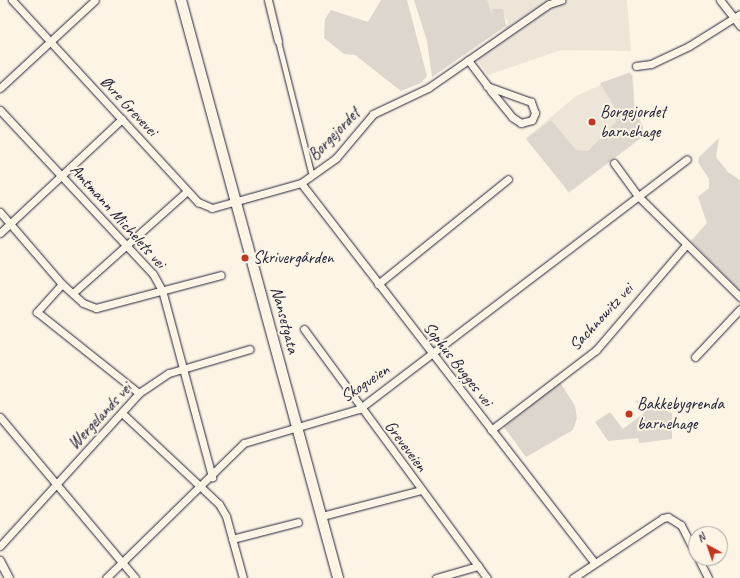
<!DOCTYPE html>
<meta charset="utf-8">
<style>
body{margin:0}
#map{position:relative;width:740px;height:578px;overflow:hidden;background:#fcf5e5;font-family:Caveat,sans-serif}
div>[style]{position:absolute}
.built>*{inset:0;background:#ece5d8}
.green>*{inset:0;background:#dcd6cc}
.roads{filter:drop-shadow(0 0 1px #22223b) drop-shadow(0 0 1px #22223b)}
.pedestrian>*{height:5px;margin:-2.5px;padding:0 2.5px;transform-origin:2.5px;border-radius:2.5px;background:#fcf5e5}
.minor>*{height:7px;margin:-3.5px;padding:0 3.5px;transform-origin:3.5px;border-radius:3.5px;background:#fcf5e5}
.tertiary>*{height:8px;margin:-4px;padding:0 4px;transform-origin:4px;border-radius:4px;background:#fcf5e5}
.secondary>*{height:10px;margin:-5px;padding:0 5px;transform-origin:5px;border-radius:5px;background:#fcf5e5}
.dots>*{width:11px;height:11px;translate:-50% -50%;box-sizing:border-box;border:2px solid #fcf5e5;border-radius:50%}
span{translate:-50% -50%;white-space:nowrap;text-align:center;line-height:1.15;-webkit-text-stroke:4px #fcf5e5;paint-order:stroke}
.street-label{font-size:17px;color:#22223b}
.poi-label{font-size:17px;color:#22223b}
.left{translate:0 -50%;text-align:left}
.north{position:absolute;left:688px;top:526px;width:40px;height:40px;box-sizing:border-box;background:#fcf5e5;border:1px solid #a5a1a1;border-radius:50%;rotate:320deg;font-size:11px;font-weight:700;line-height:16px;text-align:center;color:#22223b}
.north::after{content:'';display:block;margin:auto;width:14px;height:18px;background:#c8321e;clip-path:polygon(50% 0,100% 100%,50% 72%,0 100%)}
</style>
<div id="map">
<div class="built">
<div style="clip-path:polygon(485px 0,627px 0,631px 51px,561px 50px,488px 75px,472px 53px,503px 31px,508px 21px,501px 12px,491px 15px)"></div>
<div style="clip-path:polygon(630px 72px,633px 75px,635px 110px,643px 127px,641px 138px,569px 193px,526px 138px,576px 96px)"></div>
</div>
<div class="green">
<div style="clip-path:polygon(381px 0,407px 0,427px 76px,421px 83px,401px 91px,355px 55px,344px 54px,324px 38px,325px 19px,331px 10px,368px 22px)"></div>
<div style="clip-path:polygon(414px 0,487px 0,491px 13px,493px 9px,503px 9px,506px 26px,432px 77px,427px 41px)"></div>
<div style="clip-path:polygon(629px 73px,632px 76px,634px 108px,643px 127px,641px 138px,569px 192px,526px 139px,551px 120px,576px 150px,588px 151px,616px 122px,614px 106px,600px 83px)"></div>
<div style="clip-path:polygon(719px 138px,716px 157px,728px 172px,740px 180px,740px 291px,691px 241px,707px 223px,698px 197px,709px 188px,709px 179px,698px 162px,699px 157px)"></div>
<div style="clip-path:polygon(560px 382px,575px 406px,577px 418px,573px 430px,526px 457px,504px 427px)"></div>
<div style="clip-path:polygon(635px 400px,672px 413px,672px 439px,639px 443px,638px 438px,608px 441px,595px 422px,610px 412px,623px 429px,644px 413px)"></div>
</div>
<div class="roads">
<div class="pedestrian">
<div style="left:278px;top:41px;width:135px;rotate:75.9deg"></div>
</div>
<div class="minor">
<div style="left:12px;top:0;width:275px;rotate:47.4deg"></div>
<div style="left:198px;top:202px;width:15px;rotate:23deg"></div>
<div style="left:212px;top:208px;width:92px;rotate:-15.7deg"></div>
<div style="left:301px;top:183px;width:43px;rotate:-35.5deg"></div>
<div style="left:336px;top:158px;width:57px;rotate:-49.9deg"></div>
<div style="left:373px;top:114px;width:61px;rotate:-25.3deg"></div>
<div style="left:428px;top:88px;width:147px;rotate:-34.8deg"></div>
<div style="left:549px;top:4px;width:13px;rotate:-18deg"></div>
<div style="left:268px;top:0;width:42px;rotate:76.3deg"></div>
<div style="left:720px;top:0;width:33px;rotate:52deg"></div>
<div style="left:468px;top:60px;width:39px;rotate:53deg"></div>
<div style="left:491px;top:91px;width:33px;rotate:51deg"></div>
<div style="left:512px;top:117px;width:11px;rotate:34deg"></div>
<div style="left:521px;top:123px;width:11px;rotate:-15deg"></div>
<div style="left:532px;top:120px;width:8px;rotate:-67deg"></div>
<div style="left:535px;top:113px;width:12px;rotate:-110deg"></div>
<div style="left:531px;top:102px;width:47px;rotate:-160deg"></div>
<div style="left:636px;top:66px;width:15px;rotate:-8deg"></div>
<div style="left:651px;top:64px;width:42px;rotate:-25.3deg"></div>
<div style="left:689px;top:46px;width:60px;rotate:-32.1deg"></div>
<div style="left:0;top:88px;width:129px;rotate:-42.8deg"></div>
<div style="left:0;top:110px;width:224px;rotate:47deg"></div>
<div style="left:153px;top:274px;width:18px;rotate:61deg"></div>
<div style="left:162px;top:290px;width:194px;rotate:75deg"></div>
<div style="left:614px;top:163px;width:41px;rotate:54deg"></div>
<div style="left:638px;top:196px;width:144px;rotate:44.7deg"></div>
<div style="left:301px;top:183px;width:479px;rotate:52.3deg"></div>
<div style="left:0;top:212px;width:95px;rotate:49.3deg"></div>
<div style="left:62px;top:284px;width:28px;rotate:42deg"></div>
<div style="left:83px;top:303px;width:14px;rotate:21deg"></div>
<div style="left:96px;top:308px;width:129px;rotate:-14.8deg"></div>
<div style="left:0;top:233px;width:167px;rotate:-43.1deg"></div>
<div style="left:62px;top:284px;width:38px;rotate:132deg"></div>
<div style="left:37px;top:312px;width:130px;rotate:38.5deg"></div>
<div style="left:378px;top:284px;width:167px;rotate:-38.9deg"></div>
<div style="left:73px;top:293px;width:153px;rotate:-41.8deg"></div>
<div style="left:304px;top:329px;width:309px;rotate:53.7deg"></div>
<div style="left:695px;top:357px;width:66px;rotate:-46.8deg"></div>
<div style="left:122px;top:413px;width:133px;rotate:43.2deg"></div>
<div style="left:219px;top:504px;width:14px;rotate:60deg"></div>
<div style="left:226px;top:516px;width:64px;rotate:74.7deg"></div>
<div style="left:0;top:417px;width:210px;rotate:50deg"></div>
<div style="left:491px;top:430px;width:132px;rotate:-37.3deg"></div>
<div style="left:596px;top:350px;width:138px;rotate:-49.4deg"></div>
<div style="left:322px;top:516px;width:102px;rotate:-14.7deg"></div>
<div style="left:232px;top:539px;width:68px;rotate:-14.4deg"></div>
<div style="left:0;top:546px;width:207px;rotate:-47.7deg"></div>
<div style="left:139px;top:393px;width:36px;rotate:-34deg"></div>
<div style="left:169px;top:373px;width:84px;rotate:-16.5deg"></div>
<div style="left:698px;top:558px;width:22px;rotate:63deg"></div>
<div style="left:106px;top:578px;width:193px;rotate:-44.4deg"></div>
<div style="left:244px;top:443px;width:120px;rotate:-16.5deg"></div>
<div style="left:359px;top:409px;width:412px;rotate:-37.3deg"></div>
<div style="left:436px;top:578px;width:44px;rotate:-15.9deg"></div>
<div style="left:573px;top:578px;width:108px;rotate:-33.7deg"></div>
<div style="left:663px;top:518px;width:5px;rotate:-11deg"></div>
<div style="left:668px;top:517px;width:15px;rotate:32deg"></div>
<div style="left:681px;top:525px;width:33px;rotate:63deg"></div>
</div>
<div class="tertiary">
<div style="left:0;top:561px;width:19px;rotate:62deg"></div>
</div>
<div class="secondary">
<div style="left:181px;top:0;width:599px;rotate:74.8deg"></div>
</div>
</div>
<div class="dots">
<div style="left:592px;top:122px;background:#c8321e"></div>
<div style="left:245px;top:258px;background:#c8321e"></div>
<div style="left:629px;top:414px;background:#c8321e"></div>
</div>
<div class="street-label">
<span style="left:129px;top:106px;rotate:47deg">Øvre Grevevei</span>
<span style="left:334px;top:134px;rotate:-46deg">Borgejordet</span>
<span style="left:118px;top:216px;rotate:48deg">Amtmann Michelets vei</span>
<span style="left:601px;top:317px;rotate:-47deg">Sachnowitz vei</span>
<span style="left:285px;top:320px;rotate:75deg">Nansetgata</span>
<span style="left:458px;top:364px;rotate:52deg">Sophus Bugges vei</span>
<span style="left:365px;top:383px;rotate:-34deg">Skogveien</span>
<span style="left:100px;top:416px;rotate:-47deg">Wergelands vei</span>
<span style="left:406px;top:446px;rotate:53deg">Greveveien</span>
</div>
<div class="poi-label">
<span class="left" style="left:600px;top:122px">Borgejordet<br>barnehage</span>
<span class="left" style="left:253px;top:258px">Skrivergården</span>
<span class="left" style="left:637px;top:414px">Bakkebygrenda<br>barnehage</span>
</div>
<div class="north">N</div>
</div>
